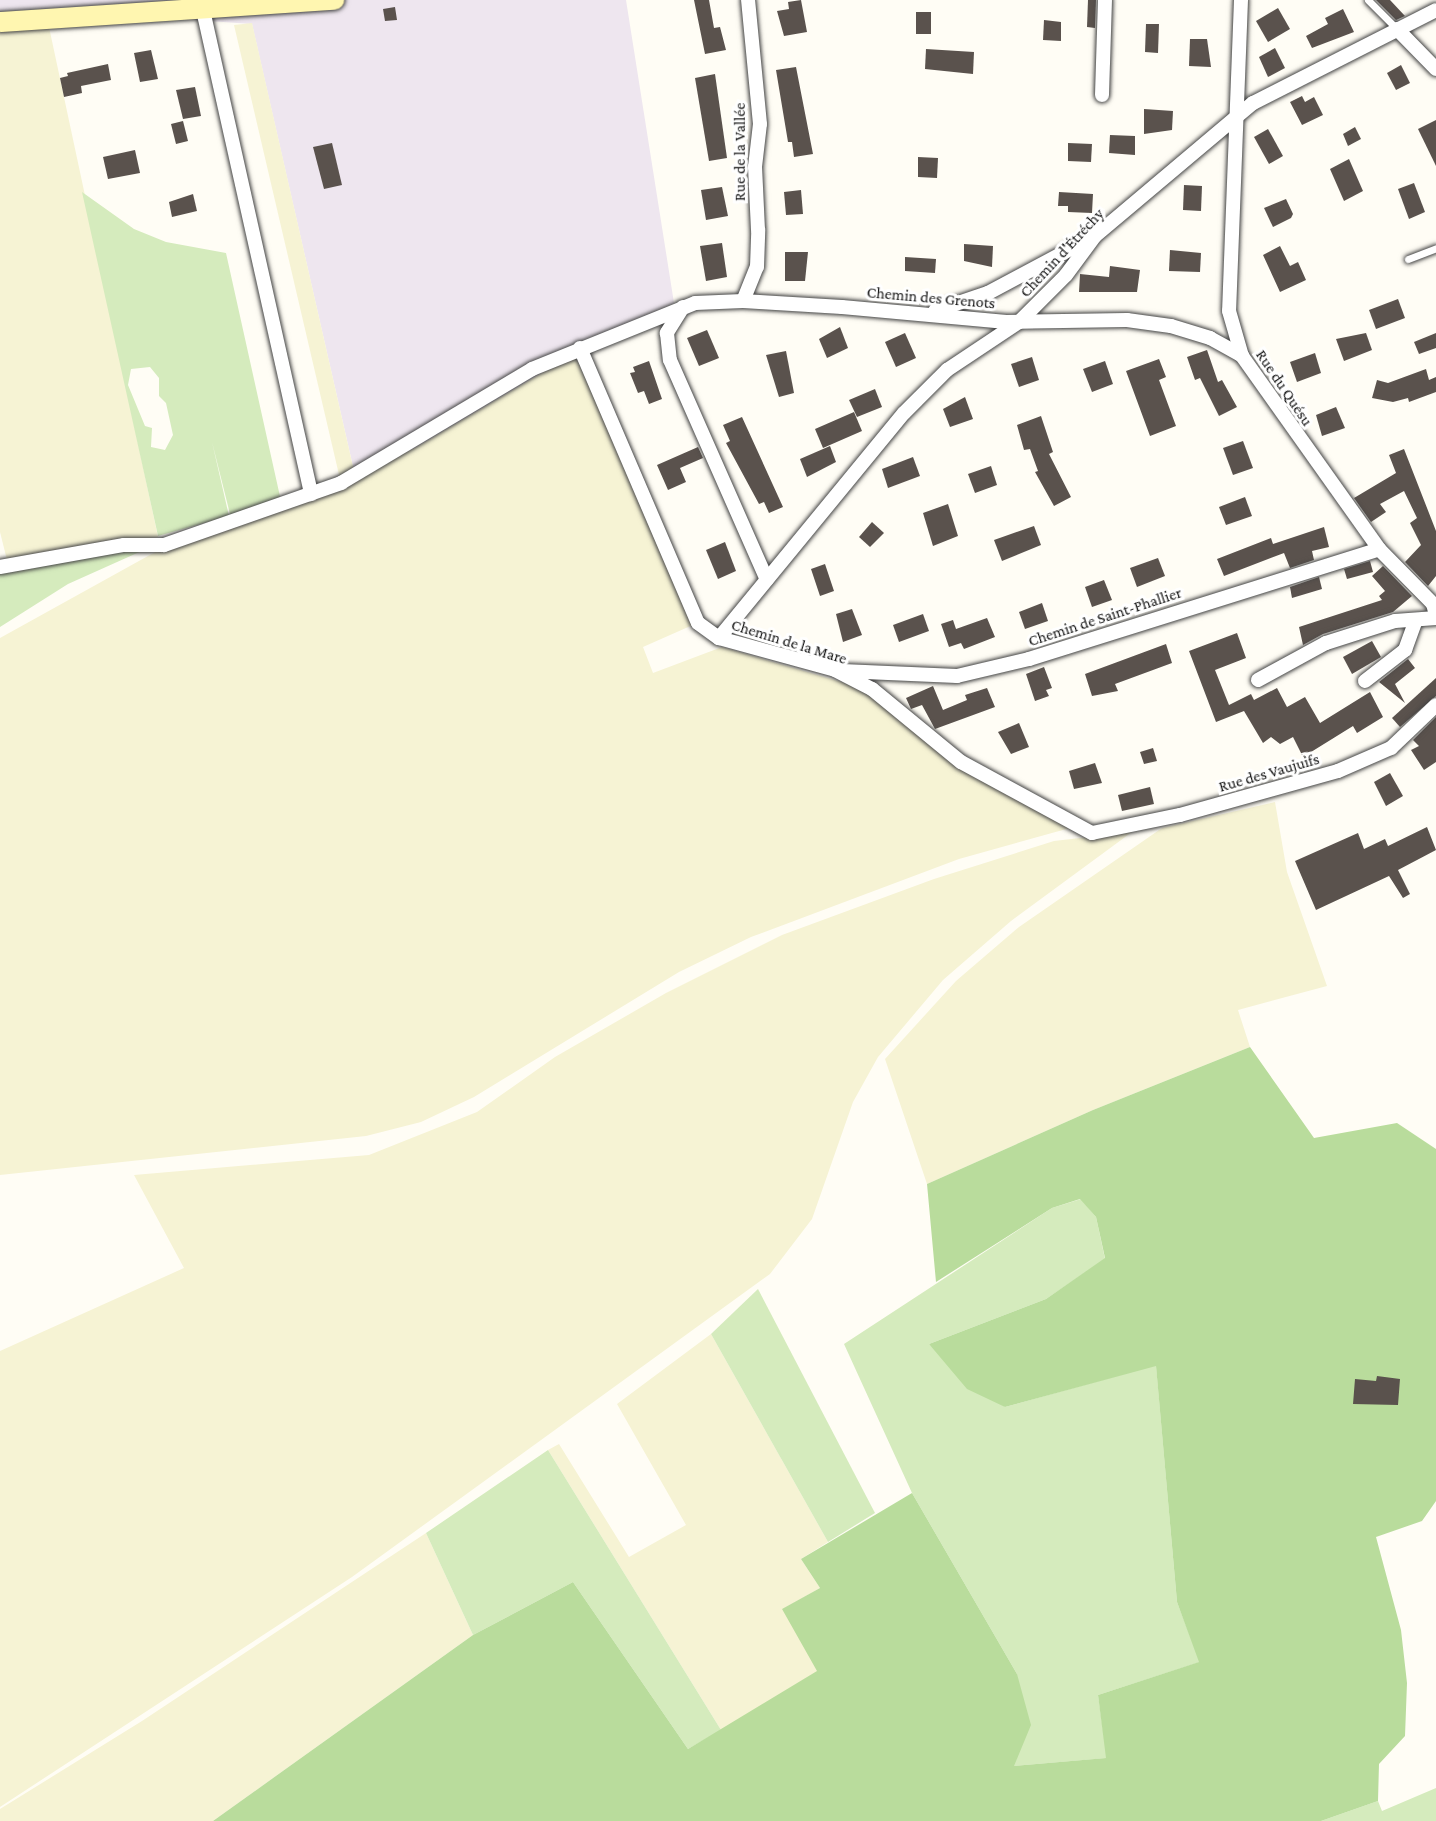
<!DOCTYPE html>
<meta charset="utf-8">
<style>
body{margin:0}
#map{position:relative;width:1436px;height:1821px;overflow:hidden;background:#fffdf5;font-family:"Crimson Pro",serif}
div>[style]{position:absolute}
.industrial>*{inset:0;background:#eee6ef}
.farmland>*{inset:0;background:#f6f3d4}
.green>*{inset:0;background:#d5ebbd}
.forest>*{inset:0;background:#b9dc9c}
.building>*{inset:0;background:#5a524d}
.roads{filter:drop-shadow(0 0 2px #444) drop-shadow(0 0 2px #444)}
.service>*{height:7px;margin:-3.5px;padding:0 3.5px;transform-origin:3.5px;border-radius:3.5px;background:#fff}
.minor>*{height:14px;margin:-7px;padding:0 7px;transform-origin:7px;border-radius:7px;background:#fff}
.secondary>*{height:20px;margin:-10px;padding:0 10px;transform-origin:10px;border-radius:10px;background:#fff6b0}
span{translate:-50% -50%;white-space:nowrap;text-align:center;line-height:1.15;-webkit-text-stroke:6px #fff;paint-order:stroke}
.street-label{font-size:16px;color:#111}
</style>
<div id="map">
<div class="industrial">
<div style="clip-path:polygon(0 0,626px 0,674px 303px,574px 354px,415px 448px,354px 471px,252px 24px,179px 19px,0 29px)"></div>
</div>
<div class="farmland">
<div style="clip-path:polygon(252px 23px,354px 471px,340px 479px,234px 25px)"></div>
<div style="clip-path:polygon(49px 27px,158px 537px,98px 545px,8px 564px,0 532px,0 29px)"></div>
<div style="clip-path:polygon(574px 354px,664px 545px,695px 624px,643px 647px,653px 673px,722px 647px,862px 688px,938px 747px,1077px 826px,959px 859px,751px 937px,679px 972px,474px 1097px,421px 1122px,366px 1136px,0 1175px,0 638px,166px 546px,330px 489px,415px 448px)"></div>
<div style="clip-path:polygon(1275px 802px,1287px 872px,1327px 986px,1238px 1010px,1250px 1047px,1093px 1110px,927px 1184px,885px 1059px,956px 981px,1019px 927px,1162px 828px)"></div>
<div style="clip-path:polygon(1132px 832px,1011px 921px,943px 980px,878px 1057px,853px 1102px,812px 1219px,770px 1274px,352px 1577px,0 1807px,0 1351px,184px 1268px,134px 1175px,369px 1155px,477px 1112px,555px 1057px,666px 993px,782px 935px,934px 879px,1054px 841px)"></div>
<div style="clip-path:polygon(711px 1334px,828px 1542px,801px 1559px,820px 1588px,783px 1609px,818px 1671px,721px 1730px,548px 1450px,559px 1444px,629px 1557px,686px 1525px,617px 1404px)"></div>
<div style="clip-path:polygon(426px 1533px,473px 1635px,213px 1821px,0 1821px,0 1809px,142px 1721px)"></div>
</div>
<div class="green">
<div style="clip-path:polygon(evenodd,82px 192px,134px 229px,166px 242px,226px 253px,281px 501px,231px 518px,212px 442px,229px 516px,158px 536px,82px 192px,150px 367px,159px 378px,159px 396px,166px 403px,173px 435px,165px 450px,151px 447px,152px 428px,145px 426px,128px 385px,131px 369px,150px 367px)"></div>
<div style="clip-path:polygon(155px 545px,68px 584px,0 627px,0 572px)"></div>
<div style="clip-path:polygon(1081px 1199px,1096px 1217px,1105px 1259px,1046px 1299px,929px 1344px,1005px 1407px,1156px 1365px,1177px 1602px,1200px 1662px,1098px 1695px,1107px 1758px,1014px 1766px,1017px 1674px,912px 1493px,844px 1344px,1052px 1208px)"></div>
<div style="clip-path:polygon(758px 1289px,875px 1513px,828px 1542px,711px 1334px)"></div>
<div style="clip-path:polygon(548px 1450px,721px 1730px,688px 1749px,573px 1582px,473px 1635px,426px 1533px)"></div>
<div style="clip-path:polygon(1436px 1788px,1436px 1821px,1321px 1821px,1378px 1801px,1382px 1811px)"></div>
</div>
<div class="forest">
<div style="clip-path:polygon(1250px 1047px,1314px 1138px,1397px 1123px,1436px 1149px,1436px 1501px,1422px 1521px,1376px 1537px,1401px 1630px,1407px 1683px,1405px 1736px,1379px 1764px,1378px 1801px,1321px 1821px,213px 1821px,473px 1635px,573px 1582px,688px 1749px,817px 1671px,782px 1609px,820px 1588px,801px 1559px,912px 1493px,1017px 1674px,1031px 1725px,1014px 1766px,1106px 1758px,1098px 1695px,1199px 1662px,1177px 1602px,1156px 1366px,1005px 1407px,967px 1389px,929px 1344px,1046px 1299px,1105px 1258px,1096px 1217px,1080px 1199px,1052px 1208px,936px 1282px,927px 1184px,1093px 1110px)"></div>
</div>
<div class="building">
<div style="clip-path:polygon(694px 0,709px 0,714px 28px,720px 27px,726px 50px,705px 54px)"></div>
<div style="clip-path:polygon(801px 0,807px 32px,784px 36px,777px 11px,789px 9px,788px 2px)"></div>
<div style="clip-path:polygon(1088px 0,1096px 0,1095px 28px,1087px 27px)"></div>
<div style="clip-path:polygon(1376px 0,1390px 0,1405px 16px,1396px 20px)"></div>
<div style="clip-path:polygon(395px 7px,397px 20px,385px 21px,383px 9px)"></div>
<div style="clip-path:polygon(1278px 8px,1290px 29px,1268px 42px,1256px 21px)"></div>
<div style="clip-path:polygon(1343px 9px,1354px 32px,1312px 48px,1306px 36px,1328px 24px,1325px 18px)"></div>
<div style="clip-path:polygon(916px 12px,931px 12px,931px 34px,916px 34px)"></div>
<div style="clip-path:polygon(1044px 20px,1061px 22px,1061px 41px,1043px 40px)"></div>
<div style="clip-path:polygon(1146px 24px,1159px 24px,1158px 53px,1145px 52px)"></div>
<div style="clip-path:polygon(1190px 39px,1207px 39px,1211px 67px,1189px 66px)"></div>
<div style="clip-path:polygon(1275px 48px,1285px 68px,1268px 77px,1259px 57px)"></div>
<div style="clip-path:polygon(926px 49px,974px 52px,973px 74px,925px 69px)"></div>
<div style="clip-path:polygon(151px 50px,158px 79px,140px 82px,134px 53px)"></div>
<div style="clip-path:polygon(108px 64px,111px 80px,81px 86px,82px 93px,64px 97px,60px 78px,68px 76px,67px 73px)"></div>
<div style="clip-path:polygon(1401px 65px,1410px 83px,1396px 90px,1387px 73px)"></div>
<div style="clip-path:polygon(796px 67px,813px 154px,794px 157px,792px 142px,788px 142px,776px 70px)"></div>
<div style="clip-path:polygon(715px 74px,727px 158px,709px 161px,695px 78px)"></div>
<div style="clip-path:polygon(195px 87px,201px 116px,183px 119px,176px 90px)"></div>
<div style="clip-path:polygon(1302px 96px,1305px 102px,1314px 97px,1323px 115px,1302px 125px,1290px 102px)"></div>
<div style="clip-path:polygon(1144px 109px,1173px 111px,1172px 130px,1144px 134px)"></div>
<div style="clip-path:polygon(1436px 120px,1436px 166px,1418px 129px)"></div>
<div style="clip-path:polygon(183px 121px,188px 141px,176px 144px,171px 124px)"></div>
<div style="clip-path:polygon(1355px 127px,1361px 139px,1348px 146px,1343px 134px)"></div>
<div style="clip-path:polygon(1268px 129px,1283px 156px,1269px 164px,1254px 137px)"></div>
<div style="clip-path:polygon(1110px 135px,1135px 136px,1135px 155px,1109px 153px)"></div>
<div style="clip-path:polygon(332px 143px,342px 185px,324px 189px,313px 147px)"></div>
<div style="clip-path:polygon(1068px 143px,1092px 144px,1091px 162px,1068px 161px)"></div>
<div style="clip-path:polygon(135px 150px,140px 173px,108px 179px,103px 157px)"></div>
<div style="clip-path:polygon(918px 157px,938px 158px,937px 178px,918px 177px)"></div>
<div style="clip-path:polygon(1349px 159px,1363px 191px,1344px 201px,1330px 169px)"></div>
<div style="clip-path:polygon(1414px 183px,1425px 212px,1409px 219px,1398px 189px)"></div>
<div style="clip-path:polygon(1184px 185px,1202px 186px,1201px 211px,1183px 210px)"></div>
<div style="clip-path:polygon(722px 187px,728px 216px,706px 220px,701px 190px)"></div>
<div style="clip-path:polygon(801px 190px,803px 214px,786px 215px,784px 192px)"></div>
<div style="clip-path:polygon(1059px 192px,1093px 194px,1092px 213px,1068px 212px,1068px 206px,1058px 206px)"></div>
<div style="clip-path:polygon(193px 194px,197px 211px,172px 217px,169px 202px)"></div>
<div style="clip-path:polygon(1286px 199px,1293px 214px,1291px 218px,1273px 227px,1264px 208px)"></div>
<div style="clip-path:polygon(722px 243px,727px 277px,706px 281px,700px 246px)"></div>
<div style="clip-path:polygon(964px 244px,993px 246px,992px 267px,964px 261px)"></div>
<div style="clip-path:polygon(1280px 246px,1290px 266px,1298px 262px,1306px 280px,1280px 292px,1263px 255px)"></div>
<div style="clip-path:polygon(1170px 250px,1201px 253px,1200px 272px,1169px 271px)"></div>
<div style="clip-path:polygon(785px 252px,808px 252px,805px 281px,785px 281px)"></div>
<div style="clip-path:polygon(905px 257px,936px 259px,935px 273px,905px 271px)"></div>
<div style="clip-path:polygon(1110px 266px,1140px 270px,1137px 292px,1079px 292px,1080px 274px,1109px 277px)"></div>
<div style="clip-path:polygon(1398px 299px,1405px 318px,1376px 329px,1369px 310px)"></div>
<div style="clip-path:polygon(840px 327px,848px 348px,827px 358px,819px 339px)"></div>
<div style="clip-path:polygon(707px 330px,719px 358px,699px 366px,687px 338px)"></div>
<div style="clip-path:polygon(905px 333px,916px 358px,896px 367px,885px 342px)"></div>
<div style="clip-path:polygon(1366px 333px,1372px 350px,1344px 361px,1336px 339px)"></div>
<div style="clip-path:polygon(1436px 333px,1436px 348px,1419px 354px,1414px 342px)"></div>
<div style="clip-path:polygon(1207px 350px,1218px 382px,1222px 380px,1237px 407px,1219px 416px,1200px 378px,1195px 380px,1187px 357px)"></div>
<div style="clip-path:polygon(786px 351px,794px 393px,779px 397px,766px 355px)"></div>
<div style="clip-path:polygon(1315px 353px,1321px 373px,1297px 382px,1290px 362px)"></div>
<div style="clip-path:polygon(1032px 357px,1039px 380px,1019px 387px,1011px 364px)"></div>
<div style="clip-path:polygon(1159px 359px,1166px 377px,1159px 380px,1176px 426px,1150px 436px,1126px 371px)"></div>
<div style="clip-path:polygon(649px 361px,662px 399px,649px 404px,644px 391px,638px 393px,630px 373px,635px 372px,633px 367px)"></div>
<div style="clip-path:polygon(1105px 361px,1113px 384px,1092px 392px,1083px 369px)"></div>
<div style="clip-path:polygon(1426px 369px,1429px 380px,1436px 377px,1436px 392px,1409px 402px,1408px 398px,1393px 402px,1372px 398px,1377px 380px,1388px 383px)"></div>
<div style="clip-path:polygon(875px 389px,882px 407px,857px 417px,849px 400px)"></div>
<div style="clip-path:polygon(965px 397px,973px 419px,950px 427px,943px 409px)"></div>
<div style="clip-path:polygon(1336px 407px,1345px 428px,1322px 436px,1316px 415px)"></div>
<div style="clip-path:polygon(854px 412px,862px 431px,823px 448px,815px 429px)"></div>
<div style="clip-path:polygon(1041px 416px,1053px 452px,1049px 454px,1071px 497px,1054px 506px,1035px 472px,1038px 471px,1030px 449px,1024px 450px,1017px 425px)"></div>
<div style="clip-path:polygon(742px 417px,783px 507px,769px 513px,764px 502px,759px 504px,726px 443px,730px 441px,723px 425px)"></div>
<div style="clip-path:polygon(1243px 441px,1253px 468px,1233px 475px,1223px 448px)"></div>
<div style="clip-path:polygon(830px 446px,836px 462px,807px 477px,800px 459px)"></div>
<div style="clip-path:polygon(698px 447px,703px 458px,680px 468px,686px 482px,668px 490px,657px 465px)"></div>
<div style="clip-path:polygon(1404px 449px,1436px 531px,1436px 576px,1428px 586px,1405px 562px,1421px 545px,1410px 523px,1417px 518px,1404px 491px,1380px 504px,1386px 512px,1371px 522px,1354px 498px,1396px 473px,1389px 455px)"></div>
<div style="clip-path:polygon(913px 457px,920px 476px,888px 488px,882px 469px)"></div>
<div style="clip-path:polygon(991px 466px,997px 485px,975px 493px,968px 474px)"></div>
<div style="clip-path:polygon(1245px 497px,1252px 516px,1226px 525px,1219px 507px)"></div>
<div style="clip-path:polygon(948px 504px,958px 536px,933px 546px,923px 513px)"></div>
<div style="clip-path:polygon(872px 522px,884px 533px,870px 547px,859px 537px)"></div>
<div style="clip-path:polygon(1034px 526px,1041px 545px,1002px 561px,994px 540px)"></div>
<div style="clip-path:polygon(1324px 527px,1329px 547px,1312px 551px,1314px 560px,1290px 568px,1284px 553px,1224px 576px,1217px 559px,1271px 538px,1273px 544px)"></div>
<div style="clip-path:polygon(725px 542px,736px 571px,718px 579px,706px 550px)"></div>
<div style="clip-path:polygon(1158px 558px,1165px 576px,1137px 587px,1130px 568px)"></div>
<div style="clip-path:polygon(1370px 561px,1373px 572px,1347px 579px,1344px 569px)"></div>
<div style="clip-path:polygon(825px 564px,834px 591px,820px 596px,811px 569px)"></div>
<div style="clip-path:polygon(1383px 566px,1412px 596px,1393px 612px,1323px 634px,1303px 645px,1299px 627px,1382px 600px,1379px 596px,1385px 591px,1372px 576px)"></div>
<div style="clip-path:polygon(1319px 577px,1322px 589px,1292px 598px,1290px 587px)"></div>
<div style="clip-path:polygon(1104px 580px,1112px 600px,1092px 607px,1085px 587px)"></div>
<div style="clip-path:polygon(1042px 603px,1048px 621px,1025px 629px,1019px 612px)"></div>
<div style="clip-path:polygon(852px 609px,862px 635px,843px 642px,836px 614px)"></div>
<div style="clip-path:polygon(923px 614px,929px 631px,899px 642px,893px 625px)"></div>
<div style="clip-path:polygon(987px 618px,995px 637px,964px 649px,961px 643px,949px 647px,941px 624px,953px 620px,956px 629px)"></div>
<div style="clip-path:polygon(1237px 633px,1246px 658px,1215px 670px,1229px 705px,1251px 694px,1254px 700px,1277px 688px,1287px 707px,1305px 697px,1320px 723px,1370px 692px,1383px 717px,1357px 733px,1353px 726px,1303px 757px,1293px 737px,1280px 744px,1271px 737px,1263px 743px,1244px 711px,1216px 722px,1189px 651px)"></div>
<div style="clip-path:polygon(1372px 641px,1381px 657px,1352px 674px,1343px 657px)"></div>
<div style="clip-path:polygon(1166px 644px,1172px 663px,1115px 684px,1118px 691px,1092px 696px,1085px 674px)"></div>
<div style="clip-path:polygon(1408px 659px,1415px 668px,1395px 684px,1405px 703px,1379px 682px)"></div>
<div style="clip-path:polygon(1044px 667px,1052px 688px,1046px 690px,1049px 696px,1035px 701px,1026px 674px)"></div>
<div style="clip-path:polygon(1436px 678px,1436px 696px,1400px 727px,1392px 718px)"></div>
<div style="clip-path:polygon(933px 686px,943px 710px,967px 700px,965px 695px,987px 688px,995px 707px,935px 729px,922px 705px,911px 709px,906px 698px)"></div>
<div style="clip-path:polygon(1436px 717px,1436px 762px,1424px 770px,1411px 750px,1419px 746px,1413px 740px)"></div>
<div style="clip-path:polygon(1019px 723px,1029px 747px,1011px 754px,998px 732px)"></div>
<div style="clip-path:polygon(1153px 748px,1157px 761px,1144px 764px,1140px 752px)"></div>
<div style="clip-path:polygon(1095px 763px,1102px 783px,1074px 789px,1069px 771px)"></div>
<div style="clip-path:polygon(1390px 773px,1403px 796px,1386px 806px,1374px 782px)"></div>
<div style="clip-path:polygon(1150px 787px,1154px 804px,1122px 811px,1118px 795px)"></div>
<div style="clip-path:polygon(1427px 827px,1436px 850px,1398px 870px,1410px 894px,1403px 898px,1389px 876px,1316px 910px,1295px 861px,1358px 833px,1364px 849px,1385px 839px,1388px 846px)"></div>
<div style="clip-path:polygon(1377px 1376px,1400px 1379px,1398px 1405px,1353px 1404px,1355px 1379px,1376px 1381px)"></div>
</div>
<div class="roads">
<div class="service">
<div style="left:1368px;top:0;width:41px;rotate:45deg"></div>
<div style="left:1408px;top:259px;width:30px;rotate:-21deg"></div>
</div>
<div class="minor">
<div style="left:1241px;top:0;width:311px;rotate:92.2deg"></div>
<div style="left:1229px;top:311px;width:47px;rotate:73.9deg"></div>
<div style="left:1242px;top:356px;width:237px;rotate:54.6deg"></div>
<div style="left:1379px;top:549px;width:77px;rotate:45.5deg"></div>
<div style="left:1433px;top:604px;width:11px;rotate:75deg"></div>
<div style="left:203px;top:10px;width:496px;rotate:77.4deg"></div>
<div style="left:1397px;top:29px;width:56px;rotate:45.7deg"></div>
<div style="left:1102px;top:95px;width:95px;rotate:-88.2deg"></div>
<div style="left:743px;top:301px;width:37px;rotate:-68deg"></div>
<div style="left:757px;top:267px;width:37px;rotate:-88deg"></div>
<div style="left:758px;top:230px;width:63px;rotate:-92.7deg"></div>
<div style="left:755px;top:167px;width:43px;rotate:-83.4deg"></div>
<div style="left:760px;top:124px;width:125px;rotate:-95.5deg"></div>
<div style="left:683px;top:307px;width:31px;rotate:122deg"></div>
<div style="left:667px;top:333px;width:27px;rotate:84deg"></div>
<div style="left:670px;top:360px;width:240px;rotate:66.2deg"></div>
<div style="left:935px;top:311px;width:56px;rotate:-18.8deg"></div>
<div style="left:988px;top:293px;width:117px;rotate:-28.1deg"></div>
<div style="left:580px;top:348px;width:299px;rotate:66.8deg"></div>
<div style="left:698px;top:623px;width:26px;rotate:36deg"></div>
<div style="left:719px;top:638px;width:120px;rotate:15.4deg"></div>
<div style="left:835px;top:670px;width:42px;rotate:27.2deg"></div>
<div style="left:872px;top:689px;width:115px;rotate:39.4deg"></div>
<div style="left:961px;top:762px;width:149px;rotate:28.5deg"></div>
<div style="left:1092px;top:833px;width:90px;rotate:-11.6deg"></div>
<div style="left:1180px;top:815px;width:164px;rotate:-15.6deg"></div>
<div style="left:1338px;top:771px;width:58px;rotate:-23.5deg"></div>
<div style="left:1391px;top:748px;width:62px;rotate:-43.7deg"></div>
<div style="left:0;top:567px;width:126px;rotate:-10.1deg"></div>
<div style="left:124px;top:545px;width:40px"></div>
<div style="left:164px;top:545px;width:188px;rotate:-19.3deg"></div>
<div style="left:341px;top:483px;width:222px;rotate:-30.8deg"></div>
<div style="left:532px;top:369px;width:176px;rotate:-22deg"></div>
<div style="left:695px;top:303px;width:48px;rotate:-2.4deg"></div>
<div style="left:743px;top:301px;width:99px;rotate:3.5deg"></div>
<div style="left:842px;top:307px;width:165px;rotate:5.2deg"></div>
<div style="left:1006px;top:322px;width:121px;rotate:-0.9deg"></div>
<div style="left:1127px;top:320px;width:44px;rotate:7.8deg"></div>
<div style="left:1171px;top:326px;width:41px;rotate:17.1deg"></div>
<div style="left:1210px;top:338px;width:37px;rotate:29deg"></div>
<div style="left:719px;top:638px;width:291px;rotate:-50.6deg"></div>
<div style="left:904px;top:413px;width:61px;rotate:-45deg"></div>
<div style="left:947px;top:370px;width:87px;rotate:-33.7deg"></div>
<div style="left:1019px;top:322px;width:66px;rotate:-45deg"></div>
<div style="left:1066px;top:275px;width:49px;rotate:-53.4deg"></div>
<div style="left:1095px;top:236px;width:207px;rotate:-40.1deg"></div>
<div style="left:1253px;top:103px;width:205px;rotate:-26.9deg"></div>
<div style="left:842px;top:671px;width:115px;rotate:2.5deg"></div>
<div style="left:957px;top:676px;width:74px;rotate:-13.3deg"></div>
<div style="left:1029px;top:659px;width:367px;rotate:-17.4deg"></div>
<div style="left:1258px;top:680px;width:77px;rotate:-28.6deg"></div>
<div style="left:1326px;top:643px;width:72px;rotate:-17.7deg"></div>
<div style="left:1395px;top:621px;width:41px;rotate:-4.2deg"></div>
<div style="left:1365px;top:681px;width:51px;rotate:-37.8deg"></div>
<div style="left:1405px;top:650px;width:32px;rotate:-70deg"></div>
</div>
<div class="secondary">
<div style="left:0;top:22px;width:335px;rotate:-3.8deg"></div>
</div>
</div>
<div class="street-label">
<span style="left:740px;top:152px;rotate:-90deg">Rue de la Vallée</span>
<span style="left:1062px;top:253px;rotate:-47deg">Chemin d'Étréchy</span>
<span style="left:931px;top:298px;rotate:5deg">Chemin des Grenots</span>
<span style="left:1284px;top:388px;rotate:56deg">Rue du Quésu</span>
<span style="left:1105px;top:617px;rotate:-18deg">Chemin de Saint-Phallier</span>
<span style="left:789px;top:642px;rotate:17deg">Chemin de la Mare</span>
<span style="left:1269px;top:773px;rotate:-16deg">Rue des Vaujuifs</span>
</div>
</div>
